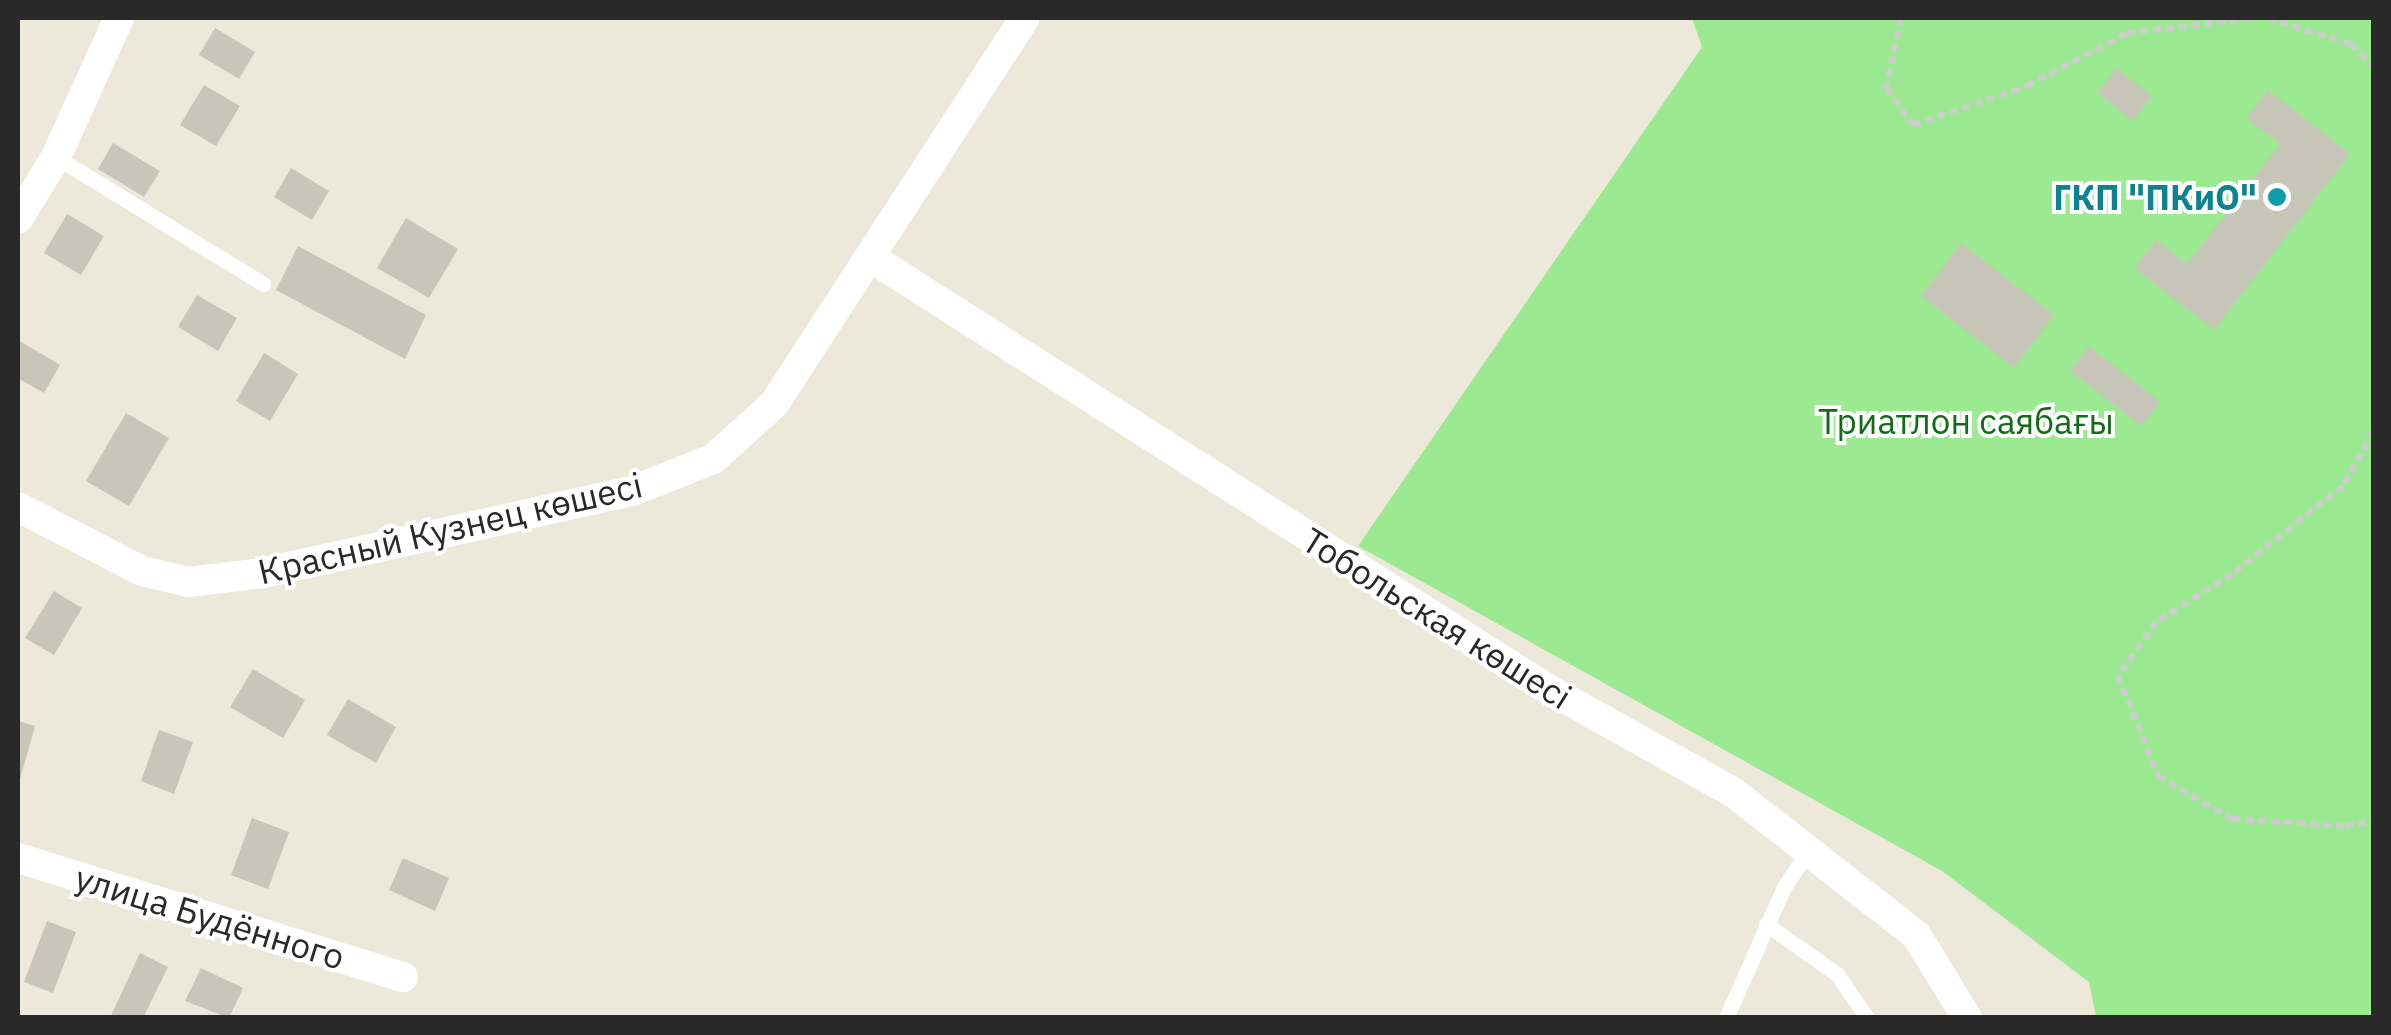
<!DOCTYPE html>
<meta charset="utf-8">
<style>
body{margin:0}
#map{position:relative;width:2391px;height:1035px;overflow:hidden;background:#ede9da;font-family:"IBM Plex Sans",sans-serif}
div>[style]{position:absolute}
.green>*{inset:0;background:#9be991}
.building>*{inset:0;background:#c8c5b9}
.path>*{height:6px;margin-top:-3px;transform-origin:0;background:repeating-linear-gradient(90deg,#ccc 0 8px,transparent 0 13px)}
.lane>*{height:15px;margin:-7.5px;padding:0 7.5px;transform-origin:7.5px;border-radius:7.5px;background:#fff}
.street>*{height:30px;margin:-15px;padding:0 15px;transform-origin:15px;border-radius:15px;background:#fff}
.dots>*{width:28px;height:28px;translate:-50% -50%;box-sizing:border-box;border:5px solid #fff;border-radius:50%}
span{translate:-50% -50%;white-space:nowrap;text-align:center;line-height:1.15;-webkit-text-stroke:8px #fff;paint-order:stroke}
.culture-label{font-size:35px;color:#0d838f;font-weight:700}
.right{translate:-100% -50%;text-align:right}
.park-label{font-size:35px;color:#136c15}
.street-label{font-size:35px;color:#292929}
.frame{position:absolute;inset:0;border:20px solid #292929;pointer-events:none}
</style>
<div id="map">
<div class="green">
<div style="clip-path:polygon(1692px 18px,2373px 18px,2373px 1017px,2096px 1017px,2089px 982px,1942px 871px,1358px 546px,1702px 47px)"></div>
</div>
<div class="building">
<div style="clip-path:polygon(215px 28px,255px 52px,239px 79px,199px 55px)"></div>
<div style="clip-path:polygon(2116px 68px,2152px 96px,2133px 121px,2097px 93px)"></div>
<div style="clip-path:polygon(204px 85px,240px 106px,216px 146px,180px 125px)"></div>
<div style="clip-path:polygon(2268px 90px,2350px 154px,2214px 330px,2134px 268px,2156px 240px,2187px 264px,2280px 144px,2246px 118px)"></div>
<div style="clip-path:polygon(113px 143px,160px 171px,144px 197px,98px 169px)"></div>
<div style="clip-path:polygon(291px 168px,329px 191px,312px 220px,274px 197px)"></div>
<div style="clip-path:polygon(67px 214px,104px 236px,81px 275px,44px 253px)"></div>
<div style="clip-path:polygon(406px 218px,458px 249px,429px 298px,377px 268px)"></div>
<div style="clip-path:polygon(1961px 243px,2054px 315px,2014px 368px,1921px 296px)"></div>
<div style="clip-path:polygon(298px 246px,426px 315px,405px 359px,276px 290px)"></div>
<div style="clip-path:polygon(197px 295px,237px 318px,218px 351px,178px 327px)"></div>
<div style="clip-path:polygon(18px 340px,60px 365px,44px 393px,18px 378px)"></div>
<div style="clip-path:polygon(2089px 346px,2160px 402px,2141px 426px,2070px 371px)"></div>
<div style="clip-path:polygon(264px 353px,298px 374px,270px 421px,236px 401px)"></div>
<div style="clip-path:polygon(126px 413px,169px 438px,129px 506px,86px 481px)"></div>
<div style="clip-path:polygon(54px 591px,82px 608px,54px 655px,25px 638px)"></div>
<div style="clip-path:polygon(253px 669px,305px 700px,283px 738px,230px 707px)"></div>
<div style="clip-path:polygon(348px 699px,396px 727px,376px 763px,327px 735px)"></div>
<div style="clip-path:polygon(18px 721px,35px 726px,19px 783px,18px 783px)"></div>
<div style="clip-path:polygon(159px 730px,193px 742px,174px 794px,141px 781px)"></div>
<div style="clip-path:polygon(252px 818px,289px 832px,268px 889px,231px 875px)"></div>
<div style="clip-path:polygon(403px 858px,449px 878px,435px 911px,389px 890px)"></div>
<div style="clip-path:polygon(47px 921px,76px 932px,53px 993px,24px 982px)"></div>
<div style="clip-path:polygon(140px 953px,168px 967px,143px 1018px,110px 1018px)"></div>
<div style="clip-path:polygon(201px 968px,243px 988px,229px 1018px,185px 1001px)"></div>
</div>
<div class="path">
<div style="left:1901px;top:18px;width:72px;rotate:102.1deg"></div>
<div style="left:1886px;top:88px;width:46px;rotate:53.9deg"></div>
<div style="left:1913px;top:125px;width:120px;rotate:-18.9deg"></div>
<div style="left:2027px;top:86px;width:113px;rotate:-27.9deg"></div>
<div style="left:2127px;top:33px;width:130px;rotate:-6.6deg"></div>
<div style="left:2268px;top:18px;width:87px;rotate:17.4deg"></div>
<div style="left:2351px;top:44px;width:32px;rotate:44deg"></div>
<div style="left:2374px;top:431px;width:63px;rotate:119.4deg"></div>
<div style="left:2343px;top:486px;width:142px;rotate:141.6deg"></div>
<div style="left:2232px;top:574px;width:90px;rotate:147.7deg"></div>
<div style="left:2156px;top:622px;width:66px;rotate:125.1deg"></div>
<div style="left:2118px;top:676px;width:108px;rotate:68.2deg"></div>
<div style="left:2158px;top:776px;width:86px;rotate:30.2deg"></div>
<div style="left:2232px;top:819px;width:113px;rotate:3.5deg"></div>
<div style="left:2345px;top:826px;width:29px;rotate:-10deg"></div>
</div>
<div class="lane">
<div style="left:56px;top:157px;width:243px;rotate:31.5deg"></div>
<div style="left:1766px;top:924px;width:87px;rotate:35.2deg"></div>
<div style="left:1837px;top:974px;width:53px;rotate:55.7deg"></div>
<div style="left:1726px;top:1018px;width:143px;rotate:-66.1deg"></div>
<div style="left:1784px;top:887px;width:48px;rotate:-56deg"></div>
</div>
<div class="street">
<div style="left:18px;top:219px;width:73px;rotate:-58.5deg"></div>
<div style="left:56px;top:157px;width:153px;rotate:-65.6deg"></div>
<div style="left:870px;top:257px;width:798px;rotate:32.52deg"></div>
<div style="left:1543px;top:686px;width:218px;rotate:29.2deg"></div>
<div style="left:1733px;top:792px;width:234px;rotate:38deg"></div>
<div style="left:1917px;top:936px;width:96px;rotate:58.6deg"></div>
<div style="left:18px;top:507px;width:140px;rotate:27.3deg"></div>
<div style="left:142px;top:571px;width:47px;rotate:13.4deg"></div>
<div style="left:188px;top:582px;width:75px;rotate:-6.9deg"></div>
<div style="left:262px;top:573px;width:379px;rotate:-12.5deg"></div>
<div style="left:632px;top:491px;width:87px;rotate:-21.6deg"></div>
<div style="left:713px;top:459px;width:82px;rotate:-42deg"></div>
<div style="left:774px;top:404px;width:460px;rotate:-57deg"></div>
<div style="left:18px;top:858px;width:403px;rotate:17.2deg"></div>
</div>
<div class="dots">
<div style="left:2277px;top:197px;background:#0f9aa8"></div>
</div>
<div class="culture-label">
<span class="right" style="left:2257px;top:197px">ГКП "ПКиО"</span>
</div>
<div class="park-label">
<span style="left:1966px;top:421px">Триатлон саябағы</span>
</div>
<div class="street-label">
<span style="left:450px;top:528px;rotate:-13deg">Красный Кузнец көшесі</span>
<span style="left:1437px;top:618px;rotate:32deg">Тобольская көшесі</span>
<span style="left:210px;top:917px;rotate:17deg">улица Будённого</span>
</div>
<div class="frame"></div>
</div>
